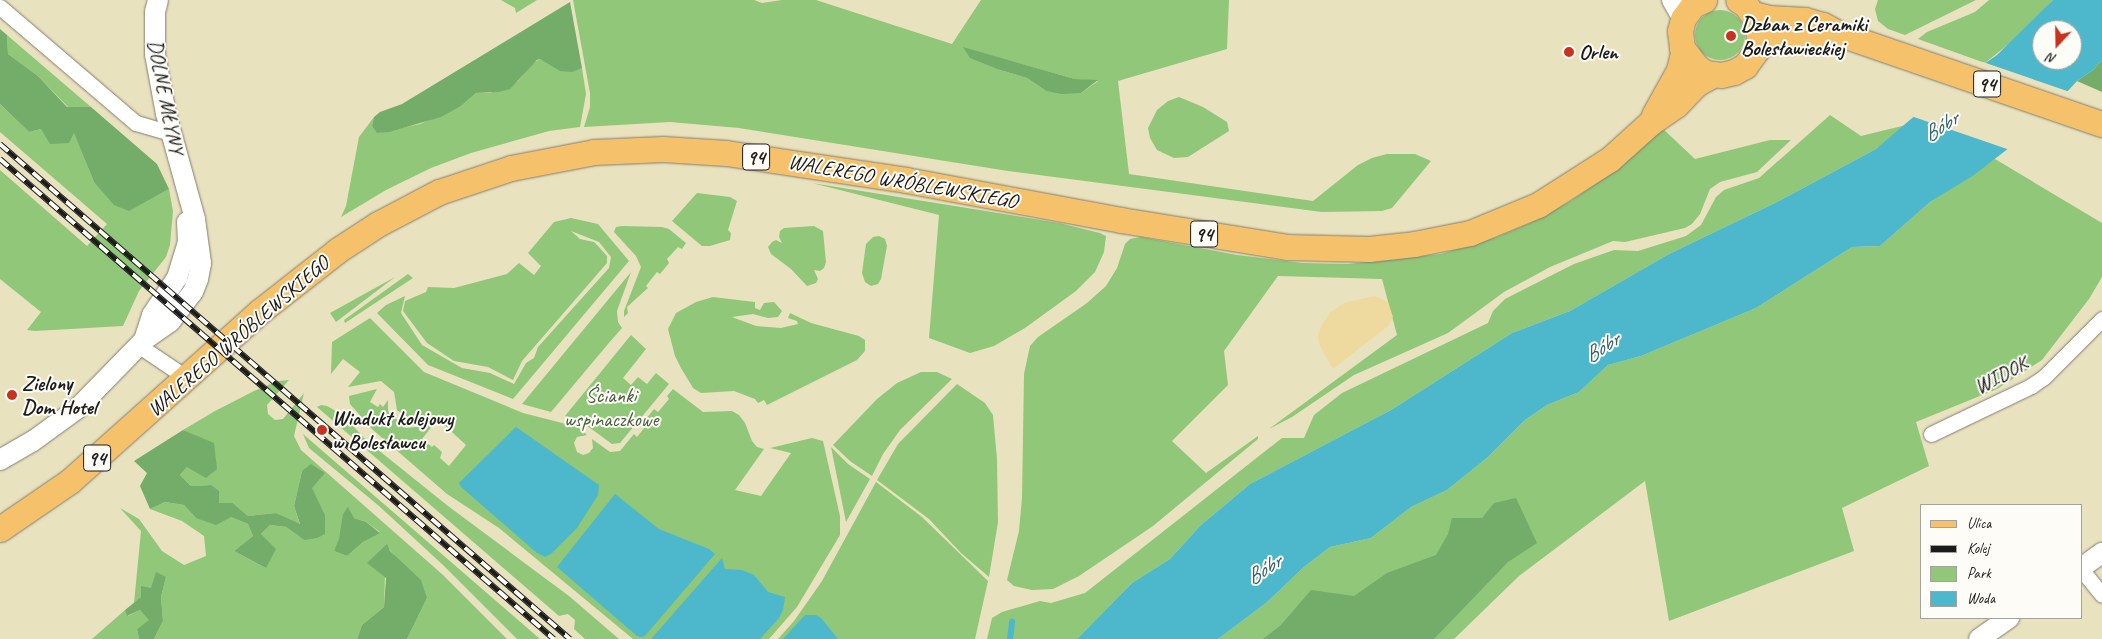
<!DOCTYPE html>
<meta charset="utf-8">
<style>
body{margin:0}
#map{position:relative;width:2102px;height:639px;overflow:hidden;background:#e9e2bf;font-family:Caveat,sans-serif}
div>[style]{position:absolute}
.green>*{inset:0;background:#91c779}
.round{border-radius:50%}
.forest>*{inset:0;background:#74ac69}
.sand>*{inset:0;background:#eeda9e}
.water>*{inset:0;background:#4db7cb}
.pier>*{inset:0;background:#e9e2bf}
.stream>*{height:5.5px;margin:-2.75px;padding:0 2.75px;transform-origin:2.75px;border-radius:2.75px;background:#4db7cb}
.roads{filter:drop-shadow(0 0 1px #827f6e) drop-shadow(0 0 1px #827f6e)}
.minor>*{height:15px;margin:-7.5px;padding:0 7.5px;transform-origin:7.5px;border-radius:7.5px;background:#fff}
.tertiary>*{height:20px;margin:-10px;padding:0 10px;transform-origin:10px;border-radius:10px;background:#fff}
.primary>*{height:25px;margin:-12.5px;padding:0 12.5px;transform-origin:12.5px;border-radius:12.5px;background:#f5c16b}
.rail>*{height:5.5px;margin-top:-2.75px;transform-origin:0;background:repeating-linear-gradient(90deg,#fdfcf7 0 11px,#1c1c1c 0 22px);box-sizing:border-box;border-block:1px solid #1c1c1c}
.dots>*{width:14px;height:14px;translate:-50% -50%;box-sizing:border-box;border:2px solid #fdfcf7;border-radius:50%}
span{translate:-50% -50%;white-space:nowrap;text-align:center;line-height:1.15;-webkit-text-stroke:4px #fdfcf7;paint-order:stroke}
.shield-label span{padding:1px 4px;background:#fdfcf7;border:1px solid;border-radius:4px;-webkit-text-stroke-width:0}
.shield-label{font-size:20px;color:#1c1c1c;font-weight:700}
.poi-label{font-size:21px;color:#1c1c1c;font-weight:700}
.left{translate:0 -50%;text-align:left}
.street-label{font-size:21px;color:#1c1c1c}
.park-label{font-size:21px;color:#4b6041}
.water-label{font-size:22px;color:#32626b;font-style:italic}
.legend{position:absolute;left:1920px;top:504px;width:162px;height:115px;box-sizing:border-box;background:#fdfcf7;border:1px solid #a3a29f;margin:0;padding:6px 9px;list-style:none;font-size:15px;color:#1c1c1c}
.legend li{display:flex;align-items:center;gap:10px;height:25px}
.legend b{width:25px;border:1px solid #a3a29f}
.north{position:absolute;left:2032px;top:20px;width:50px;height:50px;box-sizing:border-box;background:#fdfcf7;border:1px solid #a3a29f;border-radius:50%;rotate:201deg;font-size:14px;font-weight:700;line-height:20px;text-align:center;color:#1c1c1c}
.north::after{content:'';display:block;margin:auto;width:18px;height:22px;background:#c8321e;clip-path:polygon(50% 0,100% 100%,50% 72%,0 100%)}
</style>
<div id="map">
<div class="green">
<div style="clip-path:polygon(501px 0,537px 0,516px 13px,515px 8px)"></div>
<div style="clip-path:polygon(evenodd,573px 0,754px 0,762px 3px,782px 0,816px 0,952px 44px,981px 0,1229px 0,1227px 49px,1118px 81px,1129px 174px,1313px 201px,1358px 165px,1372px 158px,1387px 154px,1415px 154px,1431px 161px,1392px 208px,1382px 211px,1322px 212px,1008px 171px,739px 128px,670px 122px,584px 127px,590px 107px,590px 93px,573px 0,964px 48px,1075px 79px,1098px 81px,1081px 93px,1046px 91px,1027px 78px,1000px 70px,964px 48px)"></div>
<div style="clip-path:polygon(1878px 0,1976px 0,1905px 35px,1888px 29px,1878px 21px,1875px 9px)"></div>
<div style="clip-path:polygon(1989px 0,2053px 0,2021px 34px,1985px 63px,1918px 39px,1927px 32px,1975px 12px)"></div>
<div class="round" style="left:1695px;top:10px;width:50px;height:50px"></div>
<div style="clip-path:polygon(7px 35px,91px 107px,68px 107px,38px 76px,8px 54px)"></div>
<div style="clip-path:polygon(540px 59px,572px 71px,582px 68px,586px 94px,580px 127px,549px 131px,471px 153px,431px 168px,386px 190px,341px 217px,346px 206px,359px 137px,374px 117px,372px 126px,378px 133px,420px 124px,461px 106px,476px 93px,490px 93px,518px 81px,532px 64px)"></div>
<div style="clip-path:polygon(1179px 97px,1203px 107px,1227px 122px,1229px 131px,1188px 157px,1174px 158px,1157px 150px,1150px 138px,1148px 128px,1157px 110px,1168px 101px)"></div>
<div style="clip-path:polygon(0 104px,29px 132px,41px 129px,74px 132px,94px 182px,130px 210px,169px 189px,173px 211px,170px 245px,166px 257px,139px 291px,123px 326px,35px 331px,27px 330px,41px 312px,0 279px,0 170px,87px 246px,107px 224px,0 132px)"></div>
<div style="clip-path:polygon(1830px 115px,1861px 136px,1906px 125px,1876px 149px,1775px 203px,1669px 254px,1570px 311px,1512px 333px,1391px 410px,1250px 484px,1201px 525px,1170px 559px,1132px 583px,1077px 639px,987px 639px,992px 618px,1002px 612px,1040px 601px,1051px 603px,1085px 593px,1282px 438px,1304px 438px,1314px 415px,1342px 393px,1488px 323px,1493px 311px,1505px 299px,1574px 264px,1614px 250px,1638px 251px,1686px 236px,1701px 225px,1716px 197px,1724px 190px,1759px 178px)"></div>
<div style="clip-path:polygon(1661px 127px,1695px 159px,1770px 140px,1791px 140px,1757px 172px,1720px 182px,1710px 189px,1700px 214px,1692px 224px,1685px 228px,1625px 242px,1613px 241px,1550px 267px,1504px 292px,1448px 333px,1354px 375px,1292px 417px,1269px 429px,1397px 335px,1382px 279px,1278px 276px,1224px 351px,1228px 385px,1172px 441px,1206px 473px,1258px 436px,1258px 439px,1153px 526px,1079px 576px,1053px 589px,1032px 590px,1014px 586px,1007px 580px,1019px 531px,1022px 498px,1024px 374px,1030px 346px,1038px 337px,1087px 303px,1106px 286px,1117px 268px,1125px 244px,1130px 239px,1141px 237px,1237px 255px,1302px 263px,1348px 264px,1441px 254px,1497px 237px,1530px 223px,1571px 201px,1619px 167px)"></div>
<div style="clip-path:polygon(1995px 159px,2102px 223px,2102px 277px,2089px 299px,2042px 360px,1997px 389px,1916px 422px,1929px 466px,1842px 508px,1854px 551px,1669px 621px,1645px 481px,1519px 576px,1454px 639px,1218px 639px,1266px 603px,1304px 567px,1330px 547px,1371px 538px,1411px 507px,1447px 490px,1488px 457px,1525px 420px,1547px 405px,1579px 392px,1608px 365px,1641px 356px,1756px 308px,1852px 247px,1880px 246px,1930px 202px)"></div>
<div style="clip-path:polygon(812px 183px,1059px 223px,1100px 233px,1106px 236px,1104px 252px,1095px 272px,1076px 291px,1025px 328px,994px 346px,970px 353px,929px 338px,939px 215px)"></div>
<div style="clip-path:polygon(697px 193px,730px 197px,737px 201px,728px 230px,731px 233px,730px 240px,710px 246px,702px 246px,672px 221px)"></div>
<div style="clip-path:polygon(571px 218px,598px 224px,629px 261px,513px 399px,428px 365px,377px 313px,386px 305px,405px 296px,401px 313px,422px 345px,462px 368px,490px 373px,514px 384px,526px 363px,534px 358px,538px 347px,609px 268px,611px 257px,599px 242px,571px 231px,580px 239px,594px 242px,598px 246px,607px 256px,607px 263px,522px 361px,513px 380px,488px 367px,454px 361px,427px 343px,403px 311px,405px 301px,426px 292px,428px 287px,454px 288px,507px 274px,519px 263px,534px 275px,541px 266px,528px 253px,554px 222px)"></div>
<div style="clip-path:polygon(622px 226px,662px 227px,669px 229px,686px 243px,682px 249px,678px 247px,667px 259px,669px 263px,660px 274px,657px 272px,646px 286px,648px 288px,627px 307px,628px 313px,624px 317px,624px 311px,641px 267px,636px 256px,614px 232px,616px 227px)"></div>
<div style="clip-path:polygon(814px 226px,823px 231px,826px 262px,824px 268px,820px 271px,814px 270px,818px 279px,816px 283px,807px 286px,791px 269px,771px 254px,768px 247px,772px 242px,776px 240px,782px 243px,779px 237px,780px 231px,784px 228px)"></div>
<div style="clip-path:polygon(879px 236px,885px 239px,887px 246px,881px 279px,878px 284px,871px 286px,865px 282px,862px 273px,866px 244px,873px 237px)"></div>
<div style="clip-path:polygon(631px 272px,617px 311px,618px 322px,622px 328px,608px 344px,551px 412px,522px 404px)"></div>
<div style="clip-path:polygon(408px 274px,413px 278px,345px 323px,344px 320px)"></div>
<div style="clip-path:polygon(395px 277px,336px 322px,330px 313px)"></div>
<div style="clip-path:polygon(713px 297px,755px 302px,755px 308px,760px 310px,764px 303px,774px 302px,782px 311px,778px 317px,768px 318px,753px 314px,732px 317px,756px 326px,781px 328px,798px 324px,797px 321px,788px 318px,790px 313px,811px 323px,859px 336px,865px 340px,865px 351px,857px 360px,767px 405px,764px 400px,758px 403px,755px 399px,734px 391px,701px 393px,693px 388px,681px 368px,675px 356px,668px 329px,676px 313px,696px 302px)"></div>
<div style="clip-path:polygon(370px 318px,424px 372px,523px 413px,578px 427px,587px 435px,577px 437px,574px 443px,577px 452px,583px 455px,589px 453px,593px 448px,592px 439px,610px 452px,620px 451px,634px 434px,637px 437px,649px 422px,646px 419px,654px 409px,658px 412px,669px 399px,667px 396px,673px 389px,703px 412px,732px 411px,739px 415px,745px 423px,752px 441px,757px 447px,764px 449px,735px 490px,761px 496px,791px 453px,770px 448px,812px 438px,823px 441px,840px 516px,840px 535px,797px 607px,769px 639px,633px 639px,499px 528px,447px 494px,372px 429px,350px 404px,349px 396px,377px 389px,370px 402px,378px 407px,380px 404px,383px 407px,388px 400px,388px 411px,406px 428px,433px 425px,422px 439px,432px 447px,434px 445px,442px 452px,440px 458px,449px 466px,466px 445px,440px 421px,433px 417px,409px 419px,397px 410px,394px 392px,381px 381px,348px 387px,360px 372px,343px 359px,331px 374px,332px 342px)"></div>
<div style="clip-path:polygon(631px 335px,646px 349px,623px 378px,631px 385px,638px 377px,647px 384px,656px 373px,669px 384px,620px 443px,612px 444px,582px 422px,565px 416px)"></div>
<div style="clip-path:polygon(921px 372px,937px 372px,952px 379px,900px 430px,883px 454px,872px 476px,850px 461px,833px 445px,877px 399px,897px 383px)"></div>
<div style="clip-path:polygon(evenodd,289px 380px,267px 405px,268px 414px,275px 420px,283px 419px,304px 393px,294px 436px,301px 450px,443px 575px,507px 639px,407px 639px,427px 598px,386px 545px,384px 607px,362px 625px,357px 639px,154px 639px,163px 621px,161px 597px,166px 577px,134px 603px,141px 531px,120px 508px,139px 519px,162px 551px,184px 565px,206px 556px,204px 536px,182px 521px,150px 509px,165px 502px,184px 505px,196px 518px,231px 517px,248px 524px,253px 536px,234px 551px,266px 568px,261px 534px,270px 525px,286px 527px,304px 540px,325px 515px,302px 471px,294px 506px,300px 525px,276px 513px,248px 516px,233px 503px,219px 503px,211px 485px,191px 486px,180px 475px,187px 467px,194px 435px,183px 430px,215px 411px,254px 391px,278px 381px,289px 380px,354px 518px,366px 522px,380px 532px,363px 542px,347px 556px,334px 551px,354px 518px)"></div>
<div style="clip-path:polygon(957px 384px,985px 403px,993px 415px,997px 459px,998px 522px,989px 577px,961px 553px,929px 519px,877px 480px,898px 444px)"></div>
<div style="clip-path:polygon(321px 405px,327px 406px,343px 415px,367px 441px,448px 506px,569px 596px,619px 639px,585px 639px,574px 629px,575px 620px,568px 614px,559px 616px,317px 407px)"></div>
<div style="clip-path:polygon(303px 434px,540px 639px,517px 639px,443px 565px,379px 506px,309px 448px)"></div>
<div style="clip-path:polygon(831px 447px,848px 464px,870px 479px,846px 522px)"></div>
<div style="clip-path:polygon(876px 482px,922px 517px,988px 581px,975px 639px,778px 639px,794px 621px,822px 581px)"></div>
<div style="clip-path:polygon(125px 610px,128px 616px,140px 610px,150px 620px,137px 629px,139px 639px,92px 639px)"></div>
</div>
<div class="forest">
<div style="clip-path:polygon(570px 2px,582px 68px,572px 72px,560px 71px,540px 59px,537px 60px,510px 89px,499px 92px,476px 93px,461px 106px,441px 117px,389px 132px,377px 133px,372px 126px,374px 117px,380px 112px,402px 104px)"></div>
<div style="clip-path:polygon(0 29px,7px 35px,8px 54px,38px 76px,67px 107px,91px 107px,157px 164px,169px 189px,129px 211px,114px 205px,94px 182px,74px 133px,69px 143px,50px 144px,41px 129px,29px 132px,0 104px)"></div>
<div style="clip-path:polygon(963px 47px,1075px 79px,1098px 80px,1081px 93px,1062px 94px,1046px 91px,1027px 78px,1000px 70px,970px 58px)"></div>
<div style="clip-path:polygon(2102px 60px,2102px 92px,2077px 81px,2093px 70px)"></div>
<div style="clip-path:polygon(183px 430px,214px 443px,217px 469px,206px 478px,187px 467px,180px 475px,191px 486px,211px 485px,219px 491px,219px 503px,233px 503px,248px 516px,276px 513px,300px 524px,294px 506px,302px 471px,311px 464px,325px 473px,312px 488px,325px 515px,325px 534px,317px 538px,304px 540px,286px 527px,270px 525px,261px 534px,276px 549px,266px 568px,234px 551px,253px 536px,248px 524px,231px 517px,216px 525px,196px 518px,184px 505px,165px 502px,150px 509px,140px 486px,147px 473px,134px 461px)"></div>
<div style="clip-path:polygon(1516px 498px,1537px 543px,1508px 562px,1434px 639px,1263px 639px,1281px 625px,1311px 590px,1354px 596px,1387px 573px,1436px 555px,1448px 534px,1452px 518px,1482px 518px,1494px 503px)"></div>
<div style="clip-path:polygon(348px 507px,354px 518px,366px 522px,380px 533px,363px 542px,347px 556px,334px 551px,339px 539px,343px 514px)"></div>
<div style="clip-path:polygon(387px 544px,390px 551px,421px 580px,427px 598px,407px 639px,357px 639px,362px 625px,384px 607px,386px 578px,367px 563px)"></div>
<div style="clip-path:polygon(156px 572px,166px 577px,161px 597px,163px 621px,154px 639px,139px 639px,137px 629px,149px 620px,140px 610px,127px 616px,125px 610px,141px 597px,141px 586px,151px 588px)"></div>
</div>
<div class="sand">
<div style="clip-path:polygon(1375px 296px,1388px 302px,1393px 317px,1388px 326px,1333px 369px,1319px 344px,1318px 334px,1322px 324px,1331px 312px,1344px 303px)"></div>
</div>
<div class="water">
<div style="clip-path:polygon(evenodd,2053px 0,2102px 0,2102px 60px,2093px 70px,2077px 81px,2031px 131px,1974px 175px,1930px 202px,1880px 246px,1852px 247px,1756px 308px,1641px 356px,1608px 365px,1579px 392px,1547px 405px,1525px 420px,1488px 457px,1447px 490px,1411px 507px,1371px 538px,1330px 547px,1304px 567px,1266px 603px,1218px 639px,1077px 639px,1132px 583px,1170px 559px,1201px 525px,1250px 484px,1391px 410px,1512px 333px,1570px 311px,1669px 254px,1775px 203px,1876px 149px,1939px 95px,1997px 55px,2053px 0,2042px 30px,2072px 30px,2072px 60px,2042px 60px,2042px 30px)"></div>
<div style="clip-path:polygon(516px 427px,599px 485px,598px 495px,577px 528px,551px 554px,545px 557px,537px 553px,461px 487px,459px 483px)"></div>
<div style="clip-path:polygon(615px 494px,659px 529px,709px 549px,715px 554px,645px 636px,641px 637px,637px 636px,557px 567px)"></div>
<div style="clip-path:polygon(722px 558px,725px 569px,742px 570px,754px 575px,768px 592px,785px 597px,783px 610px,779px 618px,760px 639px,651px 639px)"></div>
<div style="clip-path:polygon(805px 615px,816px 615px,821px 618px,838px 639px,783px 639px)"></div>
</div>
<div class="pier">
<div style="clip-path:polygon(1983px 62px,2070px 92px,2032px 133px,2010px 150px,1911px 116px,1937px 93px)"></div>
</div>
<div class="stream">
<div style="left:1010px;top:639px;width:17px;rotate:-83deg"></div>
</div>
<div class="roads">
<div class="minor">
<div style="left:0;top:7px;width:179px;rotate:40.5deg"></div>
<div style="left:136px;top:123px;width:36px;rotate:16deg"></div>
<div style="left:138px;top:345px;width:59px;rotate:34deg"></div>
<div style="left:1931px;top:434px;width:111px;rotate:-25.6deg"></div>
<div style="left:2031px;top:386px;width:16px;rotate:-35deg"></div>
<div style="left:2044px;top:377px;width:82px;rotate:-45deg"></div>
<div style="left:2081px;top:569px;width:33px;rotate:51deg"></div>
</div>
<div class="tertiary">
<div style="left:1672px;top:0;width:22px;rotate:60deg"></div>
<div style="left:144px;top:340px;width:26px;rotate:-72deg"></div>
<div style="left:152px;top:315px;width:45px;rotate:-56deg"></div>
<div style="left:177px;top:278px;width:39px;rotate:-73deg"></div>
<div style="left:188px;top:241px;width:19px;rotate:-93deg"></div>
<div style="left:0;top:460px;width:38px;rotate:-30deg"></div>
<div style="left:33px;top:441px;width:54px;rotate:-36deg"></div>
<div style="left:77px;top:409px;width:96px;rotate:-45.8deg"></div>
<div style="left:144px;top:340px;width:32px;rotate:-35deg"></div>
<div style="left:170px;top:322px;width:38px;rotate:-53deg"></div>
<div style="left:193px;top:292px;width:14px;rotate:-69deg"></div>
<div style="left:198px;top:279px;width:16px;rotate:-79deg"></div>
<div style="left:201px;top:263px;width:44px;rotate:-97.8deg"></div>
<div style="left:195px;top:219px;width:109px;rotate:-105.4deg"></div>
<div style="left:166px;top:114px;width:61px;rotate:-100.4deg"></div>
<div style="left:155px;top:54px;width:42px;rotate:-90deg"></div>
<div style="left:155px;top:12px;width:12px;rotate:-76deg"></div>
<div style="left:2081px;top:568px;width:26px;rotate:-36deg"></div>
<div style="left:1979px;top:639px;width:37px;rotate:-35deg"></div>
</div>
<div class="primary">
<div style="left:1704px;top:0;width:12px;rotate:156deg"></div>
<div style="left:1693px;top:5px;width:17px;rotate:126deg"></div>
<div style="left:1683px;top:19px;width:12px;rotate:104deg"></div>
<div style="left:1680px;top:31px;width:17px;rotate:83deg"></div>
<div style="left:1682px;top:48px;width:24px;rotate:52deg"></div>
<div style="left:1697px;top:67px;width:10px;rotate:37deg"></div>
<div style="left:1705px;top:73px;width:16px;rotate:7deg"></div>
<div style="left:1721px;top:75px;width:13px;rotate:-13deg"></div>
<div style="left:1734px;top:72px;width:13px;rotate:-29deg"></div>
<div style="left:1745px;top:66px;width:22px;rotate:-54deg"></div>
<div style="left:1758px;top:48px;width:9px;rotate:-84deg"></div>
<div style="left:1759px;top:39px;width:18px;rotate:-96deg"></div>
<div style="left:1757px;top:21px;width:19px;rotate:-125deg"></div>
<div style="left:1746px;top:5px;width:9px;rotate:-148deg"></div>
<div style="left:1753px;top:14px;width:16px;rotate:14deg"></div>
<div style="left:1769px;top:18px;width:36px;rotate:3deg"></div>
<div style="left:1805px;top:20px;width:19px;rotate:16deg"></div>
<div style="left:1823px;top:25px;width:19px;rotate:28deg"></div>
<div style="left:1840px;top:34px;width:277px;rotate:19deg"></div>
<div style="left:1758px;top:48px;width:11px;rotate:-41deg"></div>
<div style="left:1766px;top:41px;width:54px;rotate:-8.6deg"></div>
<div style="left:1654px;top:115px;width:51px;rotate:-60.9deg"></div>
<div style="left:1679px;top:70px;width:18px;rotate:-77deg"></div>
<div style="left:0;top:529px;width:85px;rotate:-34.4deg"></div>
<div style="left:70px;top:481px;width:254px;rotate:-41.8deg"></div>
<div style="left:259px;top:312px;width:100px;rotate:-38.1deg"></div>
<div style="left:338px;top:250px;width:48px;rotate:-33deg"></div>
<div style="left:378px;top:224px;width:69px;rotate:-27.7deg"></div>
<div style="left:439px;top:192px;width:76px;rotate:-18.4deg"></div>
<div style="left:511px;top:168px;width:85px;rotate:-10.9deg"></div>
<div style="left:594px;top:152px;width:69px;rotate:-2.5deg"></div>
<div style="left:663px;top:149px;width:63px;rotate:3.6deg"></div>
<div style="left:726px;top:153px;width:182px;rotate:8.5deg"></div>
<div style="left:906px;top:180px;width:219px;rotate:10.5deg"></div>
<div style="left:1121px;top:220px;width:168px;rotate:9.2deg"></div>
<div style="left:1287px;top:247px;width:82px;rotate:1.4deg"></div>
<div style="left:1369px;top:249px;width:45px;rotate:-6.3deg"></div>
<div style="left:1414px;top:244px;width:57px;rotate:-11.1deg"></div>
<div style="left:1470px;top:233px;width:74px;rotate:-22.4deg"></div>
<div style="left:1538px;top:205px;width:85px;rotate:-32.6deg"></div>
<div style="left:1610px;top:159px;width:54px;rotate:-42deg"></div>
<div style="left:1650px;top:123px;width:32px;rotate:-35deg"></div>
<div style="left:1676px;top:105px;width:29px;rotate:-46deg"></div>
<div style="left:1696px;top:84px;width:18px;rotate:-29deg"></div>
</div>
</div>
<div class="rail">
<div style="left:0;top:144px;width:755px;rotate:40.97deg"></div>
<div style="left:0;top:159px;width:733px;rotate:40.91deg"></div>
</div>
<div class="dots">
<div style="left:1731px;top:36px;background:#c8321e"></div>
<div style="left:1569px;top:52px;background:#c8321e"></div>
<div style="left:12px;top:395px;background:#c8321e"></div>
<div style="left:322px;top:430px;background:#c8321e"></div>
</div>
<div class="shield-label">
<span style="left:1987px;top:84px">94</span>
<span style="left:756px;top:157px">94</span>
<span style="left:1204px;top:234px">94</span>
<span style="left:97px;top:458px">94</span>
</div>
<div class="poi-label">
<span class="left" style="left:1741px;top:36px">Dzban z Ceramiki<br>Bolesławieckiej</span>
<span class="left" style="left:1579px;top:52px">Orlen</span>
<span class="left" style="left:22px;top:395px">Zielony<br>Dom Hotel</span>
<span class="left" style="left:332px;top:430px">Wiadukt kolejowy<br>w Bolesławcu</span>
</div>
<div class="street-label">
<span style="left:166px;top:97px;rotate:79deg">DOLNE MŁYNY</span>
<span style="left:903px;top:181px;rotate:10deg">WALEREGO WRÓBLEWSKIEGO</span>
<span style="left:238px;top:336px;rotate:-41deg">WALEREGO WRÓBLEWSKIEGO</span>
<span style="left:2001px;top:375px;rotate:-28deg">WIDOK</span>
</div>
<div class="park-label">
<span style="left:611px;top:407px">Ścianki<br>wspinaczkowe</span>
</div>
<div class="water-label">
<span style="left:1941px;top:127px;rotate:-33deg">Bóbr</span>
<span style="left:1602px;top:348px;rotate:-33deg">Bóbr</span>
<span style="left:1264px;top:570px;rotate:-33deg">Bóbr</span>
</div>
<ul class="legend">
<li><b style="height:6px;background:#f5c16b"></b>Ulica</li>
<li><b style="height:6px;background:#1c1c1c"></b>Kolej</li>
<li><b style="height:14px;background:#91c779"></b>Park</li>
<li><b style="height:14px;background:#4db7cb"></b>Woda</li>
</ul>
<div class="north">N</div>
</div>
